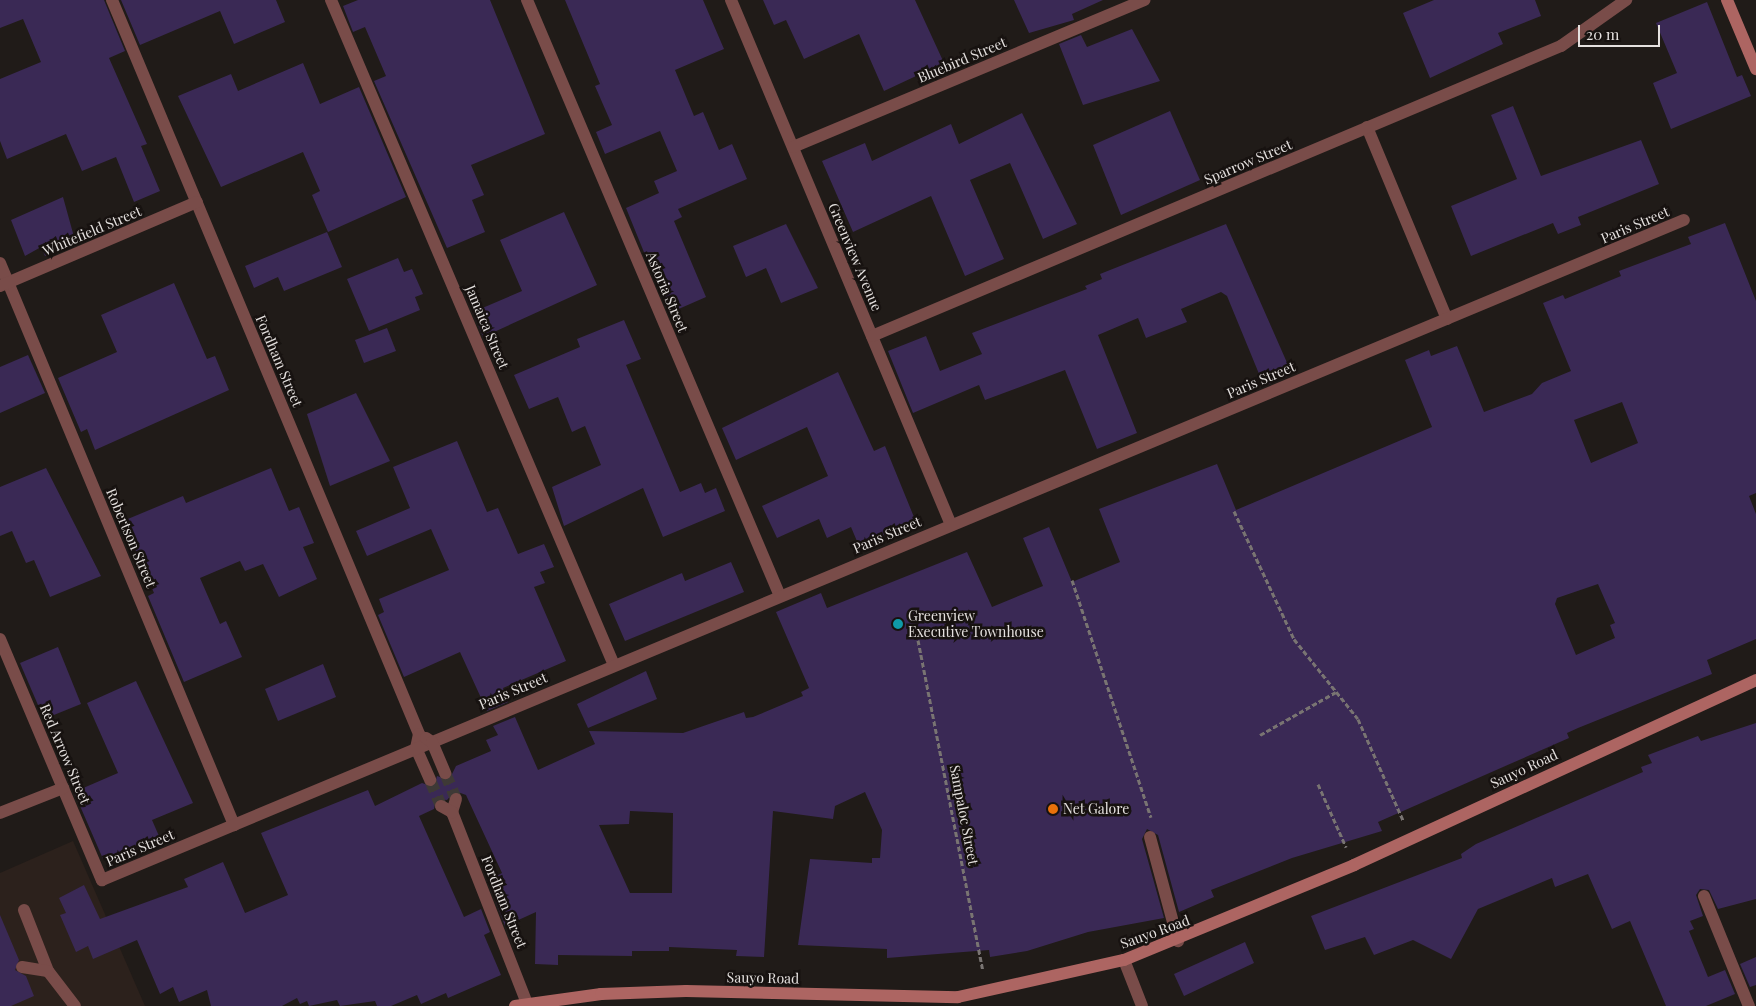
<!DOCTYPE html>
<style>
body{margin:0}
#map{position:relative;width:1756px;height:1006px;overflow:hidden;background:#201b18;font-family:"Playfair Display",serif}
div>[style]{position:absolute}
.built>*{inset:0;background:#2c211c}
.building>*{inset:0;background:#3a2955}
.street-tunnel>*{height:12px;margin-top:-6px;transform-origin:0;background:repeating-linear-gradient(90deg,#3e3936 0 12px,transparent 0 18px)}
.path>*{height:3px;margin-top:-1.5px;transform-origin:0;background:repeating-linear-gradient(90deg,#797472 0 5px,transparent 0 7.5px)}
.lane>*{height:12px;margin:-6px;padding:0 6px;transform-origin:6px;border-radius:6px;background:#794c49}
.street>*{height:12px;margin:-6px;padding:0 6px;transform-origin:6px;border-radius:6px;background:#794c49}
.secondary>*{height:12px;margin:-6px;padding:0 6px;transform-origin:6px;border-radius:6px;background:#ad6562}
.dots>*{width:14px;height:14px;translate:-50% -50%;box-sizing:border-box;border:2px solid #171210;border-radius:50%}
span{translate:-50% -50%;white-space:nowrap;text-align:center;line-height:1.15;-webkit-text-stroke:5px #171210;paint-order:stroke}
.street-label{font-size:14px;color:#e5e1df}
.poi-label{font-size:14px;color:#e5e1df}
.left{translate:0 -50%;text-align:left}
.scale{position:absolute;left:1578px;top:25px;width:82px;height:22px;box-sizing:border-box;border:2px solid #e5e1df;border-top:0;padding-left:6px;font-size:15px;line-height:18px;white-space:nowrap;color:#e5e1df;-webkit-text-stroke:4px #171210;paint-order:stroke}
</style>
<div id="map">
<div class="built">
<div style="clip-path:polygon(73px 841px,145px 1006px,0 1006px,0 873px)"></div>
</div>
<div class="building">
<div style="clip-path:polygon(0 0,104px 0,125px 51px,109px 58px,147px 144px,141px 146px,160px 191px,134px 202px,116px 157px,82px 171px,66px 134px,7px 159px,0 141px,0 79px,41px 62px,23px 19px,0 28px)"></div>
<div style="clip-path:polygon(121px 0,276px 0,285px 22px,234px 44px,220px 11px,140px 45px)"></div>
<div style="clip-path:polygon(358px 0,490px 0,545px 134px,471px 165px,484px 195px,472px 200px,485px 232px,447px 248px,374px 81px,386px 76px,365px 27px,353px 32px,343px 6px)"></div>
<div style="clip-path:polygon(565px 0,703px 0,724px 49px,675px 70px,694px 116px,703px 112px,719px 150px,732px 144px,747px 179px,678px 209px,682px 217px,674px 221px,706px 297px,674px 311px,668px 297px,663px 299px,626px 208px,659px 193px,654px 181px,677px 171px,660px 131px,605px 154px,596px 132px,612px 125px,595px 86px,600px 84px)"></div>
<div style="clip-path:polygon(763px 0,915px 0,944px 63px,884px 91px,859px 34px,804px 59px,786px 20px,774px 25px)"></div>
<div style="clip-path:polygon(1014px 0,1103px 0,1072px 14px,1074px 20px,1029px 33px)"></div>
<div style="clip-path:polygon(1434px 0,1535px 0,1541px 16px,1498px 33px,1503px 44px,1430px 78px,1403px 13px)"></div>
<div style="clip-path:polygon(1707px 2px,1737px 77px,1742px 75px,1751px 96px,1671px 129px,1653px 83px,1677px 73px,1656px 23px)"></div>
<div style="clip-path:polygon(1132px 29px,1160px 81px,1083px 105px,1059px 44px,1081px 35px,1087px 47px)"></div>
<div style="clip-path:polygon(303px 63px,320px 104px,359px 87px,406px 197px,328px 232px,312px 195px,320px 191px,303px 152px,221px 187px,178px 96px,231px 74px,238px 91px)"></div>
<div style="clip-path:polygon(1513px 106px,1541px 176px,1641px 140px,1659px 184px,1578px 217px,1581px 225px,1558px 234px,1553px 223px,1471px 256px,1451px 206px,1517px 179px,1491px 115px)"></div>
<div style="clip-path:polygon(1170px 111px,1200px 180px,1121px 215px,1093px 145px)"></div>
<div style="clip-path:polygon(1022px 113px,1077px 224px,1043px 239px,1010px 163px,970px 180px,1004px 259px,965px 276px,931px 196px,853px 232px,822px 161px,865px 143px,872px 161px,951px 124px,959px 144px)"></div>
<div style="clip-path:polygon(63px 197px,76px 244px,45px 256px,41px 247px,25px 256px,11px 220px)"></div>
<div style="clip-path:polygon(564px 212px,597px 285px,483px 337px,473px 312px,522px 291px,500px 240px)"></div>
<div style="clip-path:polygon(evenodd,1725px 223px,1756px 301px,1756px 493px,1749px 496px,1756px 514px,1756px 639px,1707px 660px,1712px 674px,1578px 728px,1567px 733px,1569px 738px,1378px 822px,1382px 831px,1292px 858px,1211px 890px,1214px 897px,1179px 912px,1158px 835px,1147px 829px,1142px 839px,1164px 918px,1088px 932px,1027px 951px,990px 957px,989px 950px,887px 958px,887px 949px,798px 945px,810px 859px,872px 863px,872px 858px,880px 858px,882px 830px,865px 792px,835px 806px,833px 819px,773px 811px,764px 957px,736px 956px,737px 950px,669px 947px,669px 951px,632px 951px,632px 956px,558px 955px,558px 965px,535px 964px,536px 912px,505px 926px,496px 902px,506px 896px,497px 876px,502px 873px,466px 795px,455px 791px,447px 800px,436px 799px,434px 809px,419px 816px,464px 917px,481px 909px,490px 932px,484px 935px,501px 975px,448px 998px,446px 993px,421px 1004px,417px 995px,391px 1006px,377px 1006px,375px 1001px,340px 1006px,337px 1000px,309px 1006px,307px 1001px,300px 1004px,297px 998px,282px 1006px,211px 1006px,207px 990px,179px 1002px,173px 987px,160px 994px,137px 940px,93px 959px,88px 946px,76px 952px,60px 915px,66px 913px,59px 898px,84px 885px,100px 919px,188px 887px,184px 879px,223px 862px,245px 913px,288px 895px,261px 833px,368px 790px,375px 806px,422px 783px,434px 787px,437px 776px,449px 780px,456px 766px,491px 751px,486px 740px,498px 735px,493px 726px,515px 717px,538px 770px,595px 744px,589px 731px,683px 733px,744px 712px,746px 718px,753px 717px,803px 696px,801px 692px,809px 688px,776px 612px,821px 593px,827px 608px,967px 552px,992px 607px,1043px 586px,1023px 538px,1049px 527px,1072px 582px,1120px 562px,1099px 509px,1217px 464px,1236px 510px,1432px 427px,1405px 360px,1429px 350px,1431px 356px,1457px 346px,1484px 412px,1532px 394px,1542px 383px,1571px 371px,1543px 303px,1563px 295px,1565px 299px,1621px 276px,1619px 271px,1691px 244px,1688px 237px,1725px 223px,1622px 402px,1638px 443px,1591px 463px,1574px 420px,1622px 402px,1725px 223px,1598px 584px,1615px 623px,1610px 625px,1615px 638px,1576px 655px,1555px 604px,1557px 598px,1598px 584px,1725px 223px,630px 811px,673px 813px,672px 893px,630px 893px,599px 825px,629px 824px,630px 811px)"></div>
<div style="clip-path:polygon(786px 224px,818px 288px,781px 303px,766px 268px,746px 277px,733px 246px)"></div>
<div style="clip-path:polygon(1226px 224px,1292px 374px,1264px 386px,1227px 296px,1221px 292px,1181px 309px,1187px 322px,1146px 338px,1138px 318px,1098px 335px,1137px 433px,1097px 449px,1065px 370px,985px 400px,979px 385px,913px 413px,888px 351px,926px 336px,940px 371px,982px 354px,972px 333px,1087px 289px,1085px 286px,1102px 279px,1100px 274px)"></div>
<div style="clip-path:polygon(327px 232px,342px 267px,284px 291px,278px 277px,254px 288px,245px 266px)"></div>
<div style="clip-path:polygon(398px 258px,404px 272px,412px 269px,423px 294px,415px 297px,420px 310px,369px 331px,347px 279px)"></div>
<div style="clip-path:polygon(174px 283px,207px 359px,215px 356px,229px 390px,95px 450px,87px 429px,81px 432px,58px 378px,117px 352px,101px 315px)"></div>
<div style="clip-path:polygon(624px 320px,641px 359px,626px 365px,680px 492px,701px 483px,705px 493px,716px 488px,725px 511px,663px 537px,643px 488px,564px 526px,552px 487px,601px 465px,585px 426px,572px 432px,558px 397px,529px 409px,514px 375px,580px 347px,577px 339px)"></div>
<div style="clip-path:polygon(387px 328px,396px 351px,364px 363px,355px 340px)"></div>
<div style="clip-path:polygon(28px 355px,45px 393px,0 413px,0 367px)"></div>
<div style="clip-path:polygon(838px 372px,874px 451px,885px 446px,916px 522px,859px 546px,851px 527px,827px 538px,819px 519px,777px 538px,762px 506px,828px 476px,807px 427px,736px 460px,722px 428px)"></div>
<div style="clip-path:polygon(356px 393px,390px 461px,330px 486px,307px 414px)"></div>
<div style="clip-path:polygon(457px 441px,487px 512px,498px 508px,518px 554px,544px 544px,554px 567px,540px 572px,545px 583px,534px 587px,566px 661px,503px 688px,508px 702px,487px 711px,460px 652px,404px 677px,378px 615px,384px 612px,379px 599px,449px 570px,431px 529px,367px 556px,356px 531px,410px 508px,393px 467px)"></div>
<div style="clip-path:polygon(46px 468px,101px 576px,50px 597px,34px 560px,26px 563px,12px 531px,0 536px,0 487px)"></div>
<div style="clip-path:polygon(271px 468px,289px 511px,299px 507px,314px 543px,303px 547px,317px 579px,279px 597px,263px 564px,245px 571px,240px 561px,200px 578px,220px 624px,226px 621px,242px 657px,184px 682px,148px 596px,154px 593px,123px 521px,183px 496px,186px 503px)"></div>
<div style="clip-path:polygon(731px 562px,744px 592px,625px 641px,609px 604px,682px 573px,685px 581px)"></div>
<div style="clip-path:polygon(58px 647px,81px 704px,44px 719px,20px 663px)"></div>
<div style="clip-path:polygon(323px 664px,336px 697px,278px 721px,265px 689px)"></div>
<div style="clip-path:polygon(646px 671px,657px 699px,588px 728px,577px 704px)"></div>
<div style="clip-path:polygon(136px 681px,193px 803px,152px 820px,159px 836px,103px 859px,74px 792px,118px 773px,87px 703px)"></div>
<div style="clip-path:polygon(1756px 723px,1756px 899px,1718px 909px,1709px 890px,1700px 889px,1696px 895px,1703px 916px,1690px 921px,1694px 929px,1689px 931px,1708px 977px,1725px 970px,1735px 994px,1706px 1006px,1666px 1006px,1630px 921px,1612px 929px,1588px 874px,1555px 887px,1552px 878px,1478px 909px,1451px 959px,1413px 940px,1374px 955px,1365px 937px,1325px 950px,1311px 916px,1462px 858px,1461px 854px,1476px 844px,1643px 772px,1641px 767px,1652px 763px,1648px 755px,1698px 736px,1701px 741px)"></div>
<div style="clip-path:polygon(0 915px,19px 960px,15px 970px,26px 976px,34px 996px,11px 1006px,0 1006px)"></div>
<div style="clip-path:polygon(1245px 942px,1254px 963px,1184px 996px,1174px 974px)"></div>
<div style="clip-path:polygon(1756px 957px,1756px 985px,1750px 987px,1740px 964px)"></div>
</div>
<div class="street-tunnel">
<div style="left:445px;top:773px;width:28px;rotate:67deg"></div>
<div style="left:430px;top:780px;width:28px;rotate:67deg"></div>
</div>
<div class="path">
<div style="left:1234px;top:511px;width:141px;rotate:64.9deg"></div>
<div style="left:1294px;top:639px;width:102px;rotate:51.3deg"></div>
<div style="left:1358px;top:719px;width:111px;rotate:66deg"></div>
<div style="left:1072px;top:580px;width:250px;rotate:71.6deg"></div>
<div style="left:918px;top:640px;width:337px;rotate:78.9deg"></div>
<div style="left:1260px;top:735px;width:87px;rotate:-29.5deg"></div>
<div style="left:1318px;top:784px;width:69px;rotate:66deg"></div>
</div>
<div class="lane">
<div style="left:1150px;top:837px;width:108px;rotate:74.9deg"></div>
<div style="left:24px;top:910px;width:66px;rotate:68.5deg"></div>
<div style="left:48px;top:971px;width:44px;rotate:52.4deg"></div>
<div style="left:1124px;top:960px;width:49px;rotate:68.6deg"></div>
<div style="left:22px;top:967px;width:26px;rotate:9deg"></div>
</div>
<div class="street">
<div style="left:112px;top:0;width:796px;rotate:67.3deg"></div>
<div style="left:419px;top:734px;width:14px;rotate:102deg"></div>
<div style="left:416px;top:748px;width:35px;rotate:66deg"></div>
<div style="left:331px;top:0;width:723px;rotate:66.95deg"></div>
<div style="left:527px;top:0;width:647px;rotate:67deg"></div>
<div style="left:731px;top:0;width:569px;rotate:67.26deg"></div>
<div style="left:1367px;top:127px;width:208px;rotate:67.4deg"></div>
<div style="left:793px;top:147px;width:381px;rotate:-22.7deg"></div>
<div style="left:0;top:263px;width:609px;rotate:67.39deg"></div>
<div style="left:0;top:286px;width:214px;rotate:-23.1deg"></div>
<div style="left:872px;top:336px;width:748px;rotate:-22.83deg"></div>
<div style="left:1561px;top:46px;width:80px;rotate:-35.3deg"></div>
<div style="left:0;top:639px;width:262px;rotate:67.1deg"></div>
<div style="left:102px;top:880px;width:1714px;rotate:-22.65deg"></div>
<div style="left:426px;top:738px;width:7px;rotate:34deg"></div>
<div style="left:432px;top:742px;width:34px;rotate:67deg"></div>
<div style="left:456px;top:799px;width:14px;rotate:107deg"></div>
<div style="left:452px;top:812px;width:208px;rotate:68.6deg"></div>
<div style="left:441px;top:806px;width:13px;rotate:29deg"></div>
<div style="left:0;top:813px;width:68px;rotate:-21.6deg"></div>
<div style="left:1704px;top:896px;width:119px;rotate:67.8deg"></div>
</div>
<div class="secondary">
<div style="left:1727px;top:0;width:75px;rotate:67.2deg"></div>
<div style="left:515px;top:1006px;width:87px;rotate:-7.9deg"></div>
<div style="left:601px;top:994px;width:85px;rotate:-2deg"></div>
<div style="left:686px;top:991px;width:272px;rotate:1.3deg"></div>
<div style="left:958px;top:997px;width:170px;rotate:-12.6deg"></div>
<div style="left:1124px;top:960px;width:249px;rotate:-22.4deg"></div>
<div style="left:1354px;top:865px;width:443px;rotate:-24.7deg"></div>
</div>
<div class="dots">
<div style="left:898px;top:624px;background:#0f9aa8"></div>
<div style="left:1053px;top:809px;background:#e8710a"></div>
</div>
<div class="street-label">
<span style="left:962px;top:60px;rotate:-23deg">Bluebird Street</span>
<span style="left:1248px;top:162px;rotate:-23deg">Sparrow Street</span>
<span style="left:1635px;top:225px;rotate:-23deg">Paris Street</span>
<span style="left:92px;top:231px;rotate:-23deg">Whitefield Street</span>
<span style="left:855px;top:257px;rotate:67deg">Greenview Avenue</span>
<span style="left:667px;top:292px;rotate:67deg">Astoria Street</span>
<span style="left:487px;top:327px;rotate:67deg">Jamaica Street</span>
<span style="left:279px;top:361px;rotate:67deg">Fordham Street</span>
<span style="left:1261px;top:380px;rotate:-23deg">Paris Street</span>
<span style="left:887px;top:535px;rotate:-23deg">Paris Street</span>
<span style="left:131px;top:538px;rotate:67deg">Robertson Street</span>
<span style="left:513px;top:691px;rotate:-23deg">Paris Street</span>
<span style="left:65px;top:754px;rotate:67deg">Red Arrow Street</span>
<span style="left:1524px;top:769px;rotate:-25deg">Sauyo Road</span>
<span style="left:964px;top:815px;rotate:79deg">Sampaloc Street</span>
<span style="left:140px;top:848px;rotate:-23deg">Paris Street</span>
<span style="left:504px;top:902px;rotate:68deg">Fordham Street</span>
<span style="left:1155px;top:932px;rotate:-20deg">Sauyo Road</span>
<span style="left:763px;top:978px;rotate:1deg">Sauyo Road</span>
</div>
<div class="poi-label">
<span class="left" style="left:908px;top:624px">Greenview<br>Executive Townhouse</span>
<span class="left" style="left:1063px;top:809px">Net Galore</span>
</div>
<div class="scale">20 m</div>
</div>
